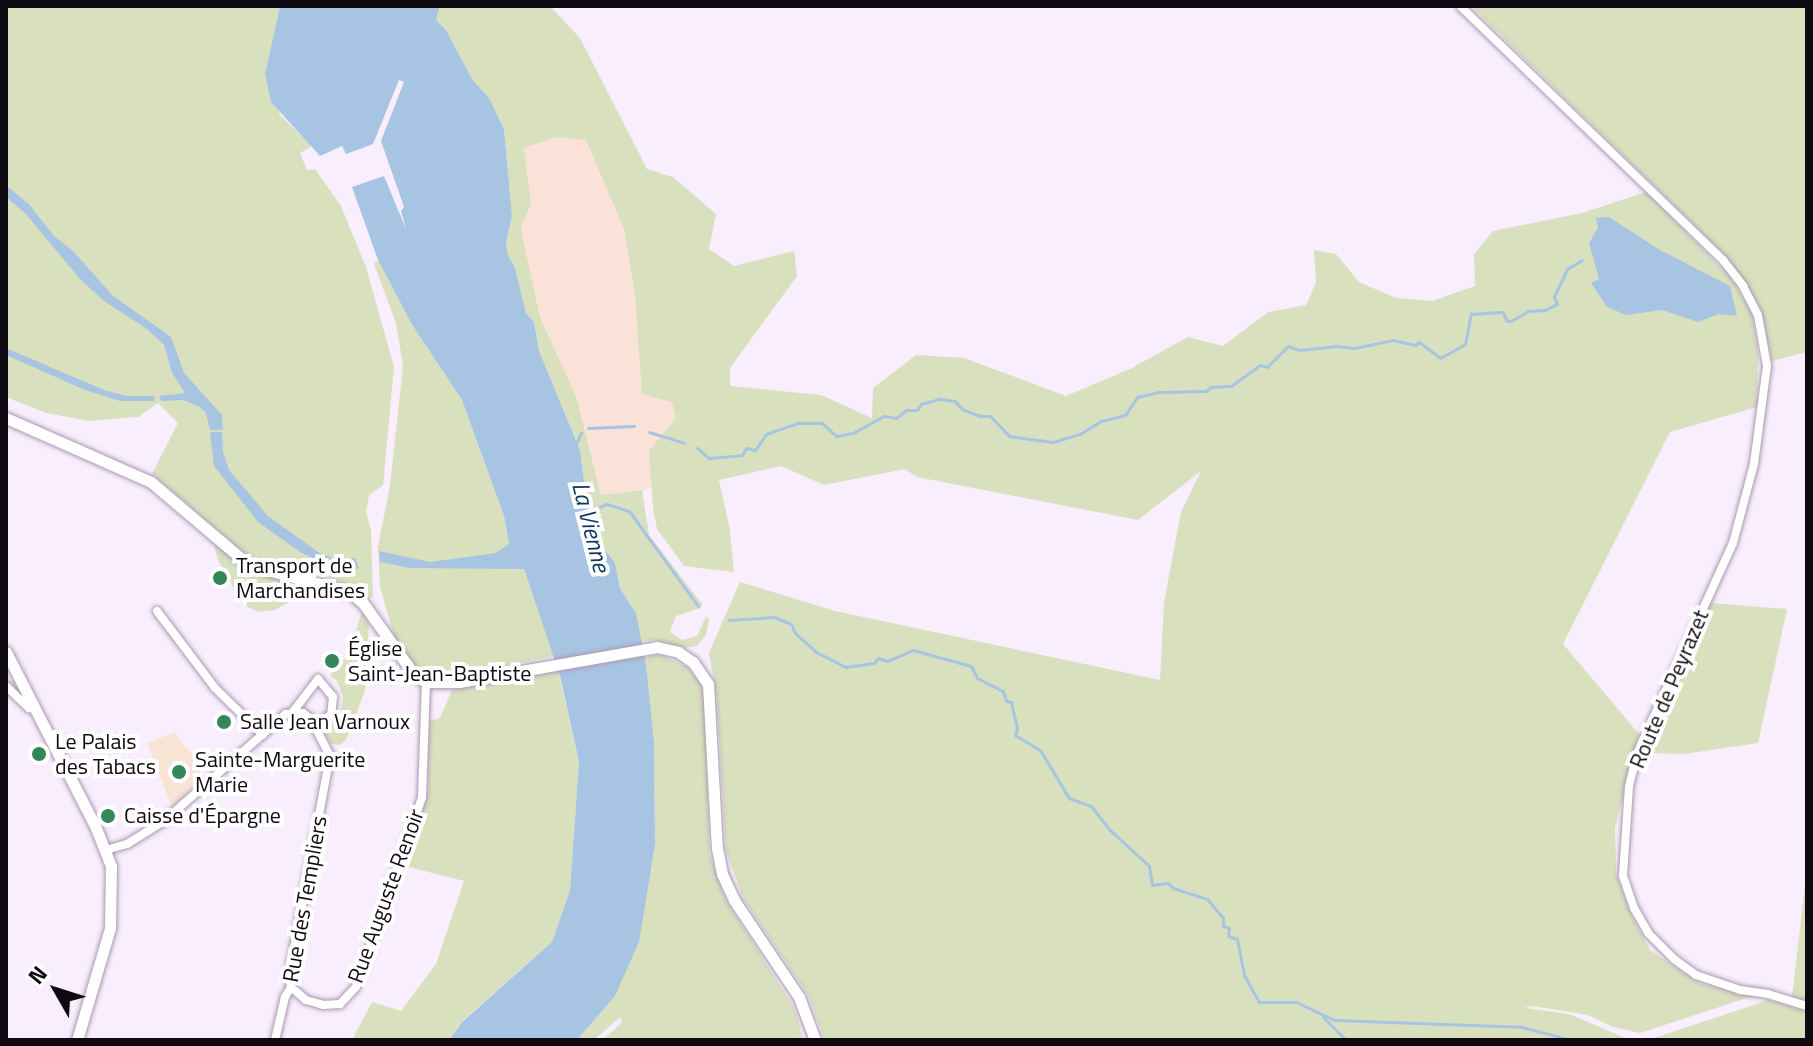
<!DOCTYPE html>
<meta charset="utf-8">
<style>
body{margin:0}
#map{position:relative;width:1813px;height:1046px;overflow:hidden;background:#f8eefd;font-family:"Titillium Web",sans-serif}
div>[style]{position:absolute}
.industrial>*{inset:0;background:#fbe2d9}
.education>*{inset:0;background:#f7e4d4}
.green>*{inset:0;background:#d9e0be}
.water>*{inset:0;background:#a8c4e3}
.stream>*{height:3px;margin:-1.5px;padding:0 1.5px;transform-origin:1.5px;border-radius:1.5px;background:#a8c4e3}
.roads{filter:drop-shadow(0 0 2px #aa99b1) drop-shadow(0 0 2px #aa99b1)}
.street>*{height:8px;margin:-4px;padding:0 4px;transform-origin:4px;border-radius:4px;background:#fff}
.secondary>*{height:11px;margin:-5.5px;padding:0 5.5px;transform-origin:5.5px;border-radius:5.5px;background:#fff}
.dots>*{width:22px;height:22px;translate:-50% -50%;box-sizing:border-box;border:4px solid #fff;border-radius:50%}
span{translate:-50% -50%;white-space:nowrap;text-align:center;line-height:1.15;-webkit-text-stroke:8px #fff;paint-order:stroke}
.poi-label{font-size:22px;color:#0f0911}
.left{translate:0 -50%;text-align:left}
.street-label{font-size:22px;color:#0f0911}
.water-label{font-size:24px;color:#09345c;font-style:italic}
.frame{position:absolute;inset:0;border:8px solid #0f0911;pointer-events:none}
.north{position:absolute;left:16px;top:950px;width:80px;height:80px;-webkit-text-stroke:6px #fff;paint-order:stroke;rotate:309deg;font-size:22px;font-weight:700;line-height:32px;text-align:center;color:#0f0911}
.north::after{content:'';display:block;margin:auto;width:28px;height:36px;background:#0f0911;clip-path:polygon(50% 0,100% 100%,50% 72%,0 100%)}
</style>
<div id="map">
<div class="industrial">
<div style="clip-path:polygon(556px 137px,586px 140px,605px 177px,624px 229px,635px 295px,673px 402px,676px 417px,649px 451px,652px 488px,647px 489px,601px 495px,576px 396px,540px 317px,521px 229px,531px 203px,524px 148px)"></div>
</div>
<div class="education">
<div style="clip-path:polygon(176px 732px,177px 738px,200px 762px,197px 766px,204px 778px,172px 807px,147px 743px)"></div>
</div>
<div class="green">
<div style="clip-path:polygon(6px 6px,280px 6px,265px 74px,280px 115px,312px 146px,300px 153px,307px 170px,315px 169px,341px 206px,366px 267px,394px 367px,383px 485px,369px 495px,366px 512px,371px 530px,373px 597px,369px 598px,354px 587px,329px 578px,264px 563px,246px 554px,152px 474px,178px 423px,158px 403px,138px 417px,90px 421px,46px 413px,6px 397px,6px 198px,28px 203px,6px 185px)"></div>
<div style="clip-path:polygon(440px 6px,550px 6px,580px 38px,647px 169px,673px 177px,716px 214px,709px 249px,734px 266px,794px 251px,797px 276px,730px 368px,730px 386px,821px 395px,872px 418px,873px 388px,916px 355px,964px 358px,1066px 396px,1130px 369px,1188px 337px,1223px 346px,1268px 312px,1306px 305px,1316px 283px,1314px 250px,1336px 254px,1359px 282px,1396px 298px,1432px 301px,1475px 286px,1474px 254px,1493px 231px,1582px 213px,1646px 192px,1732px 279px,1752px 314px,1758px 352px,1757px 407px,1670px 432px,1563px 644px,1639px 734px,1615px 828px,1616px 873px,1631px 914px,1650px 950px,1699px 983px,1753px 996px,1640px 1033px,1613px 1027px,1588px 1015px,1533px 1006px,1524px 1008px,1569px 1014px,1630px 1040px,825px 1040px,808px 995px,743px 898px,726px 851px,717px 698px,709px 653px,740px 582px,835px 611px,1160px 680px,1164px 602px,1181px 512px,1201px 471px,1138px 520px,917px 477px,905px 469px,824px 485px,781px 466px,719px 480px,730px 530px,734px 572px,684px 566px,657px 529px,653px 508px,649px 451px,676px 417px,672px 402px,642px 394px,635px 295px,624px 229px,586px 140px,556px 137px,524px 148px,531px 203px,521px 229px,540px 317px,576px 396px,601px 495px,642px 490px,649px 535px,702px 604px,701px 608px,676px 616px,670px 632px,682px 640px,697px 636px,706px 616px,709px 619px,706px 635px,697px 646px,683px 648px,655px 640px,640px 641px,634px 609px,620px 588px,615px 563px,599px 542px,587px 505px,580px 450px,539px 351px,534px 322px,526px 313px,515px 268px,508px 255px,506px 243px,512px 216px,504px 129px,489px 98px,472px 79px,446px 30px,436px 20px)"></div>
<div style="clip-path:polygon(1471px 6px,1807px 6px,1807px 352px,1772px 361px,1760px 307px,1724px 254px)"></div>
<div style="clip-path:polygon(378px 260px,411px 323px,462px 400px,504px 516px,509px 544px,524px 569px,554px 656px,450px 677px,427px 675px,412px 663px,394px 637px,380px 586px,378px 546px,390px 486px,403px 366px,396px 323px,374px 264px)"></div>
<div style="clip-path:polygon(214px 544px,245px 567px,305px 584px,307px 592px,275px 610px,258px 612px,246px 606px,237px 594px,218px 560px)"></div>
<div style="clip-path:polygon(1710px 603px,1787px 609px,1758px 743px,1684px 754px,1646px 753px,1643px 749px)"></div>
<div style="clip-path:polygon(362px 611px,369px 623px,365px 691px,346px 740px,340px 745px,331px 744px,323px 731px,340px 715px,343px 697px,337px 681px,330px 675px,349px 654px)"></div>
<div style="clip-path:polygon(662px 655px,687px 667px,700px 683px,706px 704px,709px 852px,725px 899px,795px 1009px,803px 1040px,602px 1040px,622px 1023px,620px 1017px,594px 1040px,577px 1040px,615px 996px,647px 888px,655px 844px,654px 742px,644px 657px)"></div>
<div style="clip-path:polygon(558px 670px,579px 762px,570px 890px,552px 942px,462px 1021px,449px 1040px,352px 1040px,372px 1002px,401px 1011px,436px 964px,464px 881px,405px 866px,428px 793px,429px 721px,440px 718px,452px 690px)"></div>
<div style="clip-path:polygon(1807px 868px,1807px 1003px,1792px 997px)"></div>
<div style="clip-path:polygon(1769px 1000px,1807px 1012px,1807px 1040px,1648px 1040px)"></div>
</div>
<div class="water">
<div style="clip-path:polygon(280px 6px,440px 6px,436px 20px,446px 30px,472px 79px,489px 98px,504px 129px,512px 216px,506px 243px,508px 255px,515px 268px,526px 313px,534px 322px,539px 351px,580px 450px,587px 505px,599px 542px,615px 563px,620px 588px,636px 613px,646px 665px,654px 742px,655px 844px,639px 942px,615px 996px,577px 1040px,449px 1040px,462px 1022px,552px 942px,570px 890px,579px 762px,560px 676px,524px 569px,410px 568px,380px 562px,379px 551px,430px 562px,496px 553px,509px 544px,504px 516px,462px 400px,411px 323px,378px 260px,352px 187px,384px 176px,406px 229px,401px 211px,404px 207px,381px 141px,404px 82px,399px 80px,373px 144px,346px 154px,342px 146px,320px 156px,271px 102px,265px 74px)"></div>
<div style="clip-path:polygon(6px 185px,29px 204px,53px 235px,74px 252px,112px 295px,171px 337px,184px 373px,222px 415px,223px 430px,210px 430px,206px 413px,200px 407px,183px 400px,161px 401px,159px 396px,185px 393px,172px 373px,164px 345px,147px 329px,104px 301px,80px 279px,26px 214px,6px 197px)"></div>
<div style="clip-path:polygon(1609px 217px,1660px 250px,1730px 286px,1737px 316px,1719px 314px,1698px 322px,1662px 310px,1626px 315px,1607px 307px,1591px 283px,1599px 279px,1589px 243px,1598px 228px,1596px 218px)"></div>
<div style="clip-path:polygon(6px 348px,104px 390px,127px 396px,154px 396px,155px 401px,120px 401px,85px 390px,6px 355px)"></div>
<div style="clip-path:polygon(210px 432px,222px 432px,223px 452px,229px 470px,268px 516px,318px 552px,337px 560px,355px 558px,359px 568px,351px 573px,330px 566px,300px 552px,258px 522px,214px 466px)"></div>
</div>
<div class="stream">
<div style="left:588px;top:428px;width:46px;rotate:-2.5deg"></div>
<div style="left:649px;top:432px;width:37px;rotate:17deg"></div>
<div style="left:574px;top:447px;width:16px;rotate:-63deg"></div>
<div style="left:697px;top:448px;width:16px;rotate:40deg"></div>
<div style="left:709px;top:458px;width:33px;rotate:-5deg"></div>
<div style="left:742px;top:455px;width:8px;rotate:-60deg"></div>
<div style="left:746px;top:448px;width:9px;rotate:13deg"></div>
<div style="left:755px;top:450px;width:19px;rotate:-55deg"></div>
<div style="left:766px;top:434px;width:34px;rotate:-19deg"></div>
<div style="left:798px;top:423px;width:24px"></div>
<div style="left:822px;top:423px;width:19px;rotate:43deg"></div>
<div style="left:836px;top:436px;width:17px;rotate:-10deg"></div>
<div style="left:853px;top:433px;width:35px;rotate:-29deg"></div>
<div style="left:884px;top:416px;width:12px;rotate:9deg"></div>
<div style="left:896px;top:418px;width:13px;rotate:-39deg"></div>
<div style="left:906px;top:410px;width:11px"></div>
<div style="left:917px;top:410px;width:7px;rotate:-56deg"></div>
<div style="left:921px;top:404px;width:20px;rotate:-15deg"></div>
<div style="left:940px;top:399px;width:15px;rotate:8deg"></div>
<div style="left:955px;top:401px;width:11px;rotate:49deg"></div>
<div style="left:962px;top:409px;width:19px;rotate:21deg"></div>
<div style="left:980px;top:416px;width:10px"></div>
<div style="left:990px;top:416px;width:28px;rotate:46deg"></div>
<div style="left:1009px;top:436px;width:44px;rotate:7.8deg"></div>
<div style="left:1053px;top:442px;width:28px;rotate:-17deg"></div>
<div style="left:1080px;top:434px;width:25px;rotate:-32deg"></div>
<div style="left:1101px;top:421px;width:25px;rotate:-14deg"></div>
<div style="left:1125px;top:415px;width:22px;rotate:-56deg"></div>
<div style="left:1137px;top:397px;width:23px;rotate:-13deg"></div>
<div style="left:1159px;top:392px;width:47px;rotate:-1.2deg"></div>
<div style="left:1206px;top:391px;width:6px;rotate:-39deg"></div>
<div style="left:1211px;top:387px;width:20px;rotate:-3deg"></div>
<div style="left:1231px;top:386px;width:36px;rotate:-36deg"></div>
<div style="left:1260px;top:365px;width:7px;rotate:16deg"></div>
<div style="left:1267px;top:367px;width:30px;rotate:-45deg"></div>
<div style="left:1288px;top:346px;width:12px;rotate:20deg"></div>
<div style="left:1299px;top:350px;width:36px;rotate:-6deg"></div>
<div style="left:1335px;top:346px;width:20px;rotate:6deg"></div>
<div style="left:1355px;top:348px;width:38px;rotate:-12deg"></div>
<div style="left:1392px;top:340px;width:24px;rotate:12deg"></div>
<div style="left:1415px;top:345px;width:5px;rotate:-37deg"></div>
<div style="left:1419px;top:342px;width:26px;rotate:37deg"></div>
<div style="left:1440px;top:358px;width:29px;rotate:-29deg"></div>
<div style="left:1465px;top:344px;width:31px;rotate:-79deg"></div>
<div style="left:1471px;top:314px;width:32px;rotate:-4deg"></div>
<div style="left:1503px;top:312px;width:9px;rotate:69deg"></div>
<div style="left:1506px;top:320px;width:5px;rotate:11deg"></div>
<div style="left:1511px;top:321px;width:20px;rotate:-30deg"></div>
<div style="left:1528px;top:311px;width:17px;rotate:-3deg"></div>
<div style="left:1545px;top:310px;width:13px;rotate:-27deg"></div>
<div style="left:1557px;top:304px;width:8px;rotate:-113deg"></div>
<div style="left:1554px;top:297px;width:31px;rotate:-65deg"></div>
<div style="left:1567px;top:269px;width:17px;rotate:-31deg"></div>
<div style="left:585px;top:512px;width:23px;rotate:-20deg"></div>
<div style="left:607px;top:504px;width:23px;rotate:18deg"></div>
<div style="left:629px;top:511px;width:117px;rotate:54deg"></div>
<div style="left:729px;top:620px;width:45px;rotate:-3.8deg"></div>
<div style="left:774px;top:617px;width:18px;rotate:22deg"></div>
<div style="left:791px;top:624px;width:10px;rotate:66deg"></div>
<div style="left:795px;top:633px;width:28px;rotate:42deg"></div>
<div style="left:816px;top:652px;width:34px;rotate:27deg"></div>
<div style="left:846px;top:667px;width:28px;rotate:-8deg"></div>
<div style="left:874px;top:663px;width:6px;rotate:-51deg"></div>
<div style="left:878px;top:658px;width:9px;rotate:18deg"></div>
<div style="left:887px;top:661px;width:28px;rotate:-23deg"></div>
<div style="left:913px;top:650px;width:60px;rotate:15.4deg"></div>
<div style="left:971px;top:666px;width:13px;rotate:63deg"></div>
<div style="left:977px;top:678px;width:29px;rotate:27deg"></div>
<div style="left:1003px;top:691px;width:10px;rotate:73deg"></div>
<div style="left:1006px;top:701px;width:5px;rotate:11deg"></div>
<div style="left:1011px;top:702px;width:27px;rotate:77deg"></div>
<div style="left:1017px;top:728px;width:7px;rotate:106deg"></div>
<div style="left:1015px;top:735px;width:29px;rotate:31deg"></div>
<div style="left:1040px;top:750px;width:56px;rotate:58.9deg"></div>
<div style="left:1069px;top:798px;width:23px;rotate:20deg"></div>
<div style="left:1091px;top:806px;width:31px;rotate:52deg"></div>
<div style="left:1110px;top:830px;width:53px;rotate:42.7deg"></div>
<div style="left:1149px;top:866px;width:19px;rotate:81deg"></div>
<div style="left:1152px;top:885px;width:16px;rotate:-7deg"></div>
<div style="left:1168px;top:883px;width:7px;rotate:45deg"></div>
<div style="left:1173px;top:888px;width:36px;rotate:18deg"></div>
<div style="left:1207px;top:899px;width:25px;rotate:50deg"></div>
<div style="left:1223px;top:918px;width:8px;rotate:90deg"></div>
<div style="left:1223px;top:926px;width:6px;rotate:18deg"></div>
<div style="left:1229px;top:928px;width:8px;rotate:97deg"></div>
<div style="left:1228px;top:936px;width:9px;rotate:18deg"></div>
<div style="left:1237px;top:939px;width:37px;rotate:79deg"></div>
<div style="left:1244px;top:975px;width:31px;rotate:61deg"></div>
<div style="left:1259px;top:1002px;width:37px"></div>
<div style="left:1296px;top:1002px;width:42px;rotate:25.3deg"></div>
<div style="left:1334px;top:1020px;width:187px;rotate:2.1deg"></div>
<div style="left:1521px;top:1027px;width:53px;rotate:14.3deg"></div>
<div style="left:1323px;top:1017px;width:33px;rotate:45deg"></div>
</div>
<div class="roads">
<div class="street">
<div style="left:1460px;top:6px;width:366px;rotate:44deg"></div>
<div style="left:1723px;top:260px;width:33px;rotate:52deg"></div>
<div style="left:1743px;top:286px;width:33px;rotate:63deg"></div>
<div style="left:1758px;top:315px;width:52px;rotate:80deg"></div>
<div style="left:1767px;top:366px;width:99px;rotate:97.6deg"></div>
<div style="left:1754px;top:464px;width:82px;rotate:104.9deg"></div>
<div style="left:1733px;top:543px;width:232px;rotate:114.5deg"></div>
<div style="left:1637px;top:754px;width:34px;rotate:104deg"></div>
<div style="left:1629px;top:787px;width:89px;rotate:93.9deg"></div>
<div style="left:1623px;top:876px;width:34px;rotate:71deg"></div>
<div style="left:1634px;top:908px;width:30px;rotate:60deg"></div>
<div style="left:1649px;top:934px;width:35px;rotate:45deg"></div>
<div style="left:1674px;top:959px;width:27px;rotate:36deg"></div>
<div style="left:1696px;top:975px;width:46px;rotate:18.8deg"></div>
<div style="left:1740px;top:990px;width:28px;rotate:8deg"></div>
<div style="left:1768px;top:994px;width:41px;rotate:17.1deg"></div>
<div style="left:157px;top:611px;width:96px;rotate:53deg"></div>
<div style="left:215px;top:688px;width:67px;rotate:44.4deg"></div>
<div style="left:6px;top:686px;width:32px;rotate:44deg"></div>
<div style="left:29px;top:708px;width:6px;rotate:-9deg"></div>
<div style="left:292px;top:713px;width:43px;rotate:-52.6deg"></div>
<div style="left:318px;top:679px;width:23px;rotate:50deg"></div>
<div style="left:333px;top:697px;width:18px;rotate:96deg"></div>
<div style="left:331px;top:715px;width:19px;rotate:148deg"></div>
<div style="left:106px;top:850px;width:22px;rotate:-16deg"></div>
<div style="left:127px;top:844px;width:44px;rotate:-31.9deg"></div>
<div style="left:164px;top:821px;width:162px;rotate:-41.3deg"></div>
<div style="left:286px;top:714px;width:17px;rotate:-3deg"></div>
<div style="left:303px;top:713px;width:10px;rotate:37deg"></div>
<div style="left:311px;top:719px;width:42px;rotate:62.8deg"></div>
<div style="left:330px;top:756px;width:224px;rotate:100.6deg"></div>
<div style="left:289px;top:976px;width:11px;rotate:80deg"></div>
<div style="left:291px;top:987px;width:12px;rotate:121deg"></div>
<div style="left:285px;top:997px;width:44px;rotate:103.1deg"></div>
<div style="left:291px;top:987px;width:20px;rotate:41deg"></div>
<div style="left:306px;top:1000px;width:18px;rotate:16deg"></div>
<div style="left:323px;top:1005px;width:17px;rotate:-3deg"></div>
<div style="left:340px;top:1004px;width:23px;rotate:-47deg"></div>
<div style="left:356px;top:987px;width:201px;rotate:-70.8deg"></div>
<div style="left:422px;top:797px;width:115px;rotate:-88deg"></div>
</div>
<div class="secondary">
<div style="left:6px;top:418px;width:158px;rotate:23.8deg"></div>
<div style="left:151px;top:482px;width:128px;rotate:40.3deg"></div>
<div style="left:249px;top:565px;width:105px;rotate:15deg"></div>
<div style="left:350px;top:592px;width:17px;rotate:40deg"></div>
<div style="left:363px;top:603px;width:86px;rotate:54.5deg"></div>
<div style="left:413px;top:673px;width:16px;rotate:35deg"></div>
<div style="left:426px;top:682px;width:33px"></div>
<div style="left:459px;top:682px;width:201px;rotate:-10deg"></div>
<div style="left:657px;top:647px;width:22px;rotate:13deg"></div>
<div style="left:678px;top:652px;width:18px;rotate:34deg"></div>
<div style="left:693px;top:662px;width:27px;rotate:56deg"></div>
<div style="left:708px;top:684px;width:164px;rotate:86.9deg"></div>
<div style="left:717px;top:848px;width:26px;rotate:79deg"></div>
<div style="left:722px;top:874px;width:29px;rotate:65deg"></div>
<div style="left:734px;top:900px;width:117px;rotate:56.2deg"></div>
<div style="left:799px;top:997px;width:46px;rotate:69.6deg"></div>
<div style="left:6px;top:652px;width:198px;rotate:62.9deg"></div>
<div style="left:96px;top:828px;width:41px;rotate:68.5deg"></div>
<div style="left:111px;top:866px;width:62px;rotate:90.9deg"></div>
<div style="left:110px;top:928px;width:117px;rotate:106.4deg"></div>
</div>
</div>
<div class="dots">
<div style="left:220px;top:578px;background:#338759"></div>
<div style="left:332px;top:661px;background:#338759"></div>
<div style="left:224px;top:722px;background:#338759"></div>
<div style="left:39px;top:754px;background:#338759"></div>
<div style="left:179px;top:772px;background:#338759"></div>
<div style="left:108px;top:816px;background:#338759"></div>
</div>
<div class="poi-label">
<span class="left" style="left:236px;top:578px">Transport de<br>Marchandises</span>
<span class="left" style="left:348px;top:661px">Église<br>Saint-Jean-Baptiste</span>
<span class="left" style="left:240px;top:722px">Salle Jean Varnoux</span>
<span class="left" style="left:55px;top:754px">Le Palais<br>des Tabacs</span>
<span class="left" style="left:195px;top:772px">Sainte-Marguerite<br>Marie</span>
<span class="left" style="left:124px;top:816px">Caisse d'Épargne</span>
</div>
<div class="street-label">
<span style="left:1669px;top:689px;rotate:-67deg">Route de Peyrazet</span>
<span style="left:386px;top:896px;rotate:-70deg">Rue Auguste Renoir</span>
<span style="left:305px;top:899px;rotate:-80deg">Rue des Templiers</span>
</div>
<div class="water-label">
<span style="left:591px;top:527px;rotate:76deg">La Vienne</span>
</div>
<div class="frame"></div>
<div class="north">N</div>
</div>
